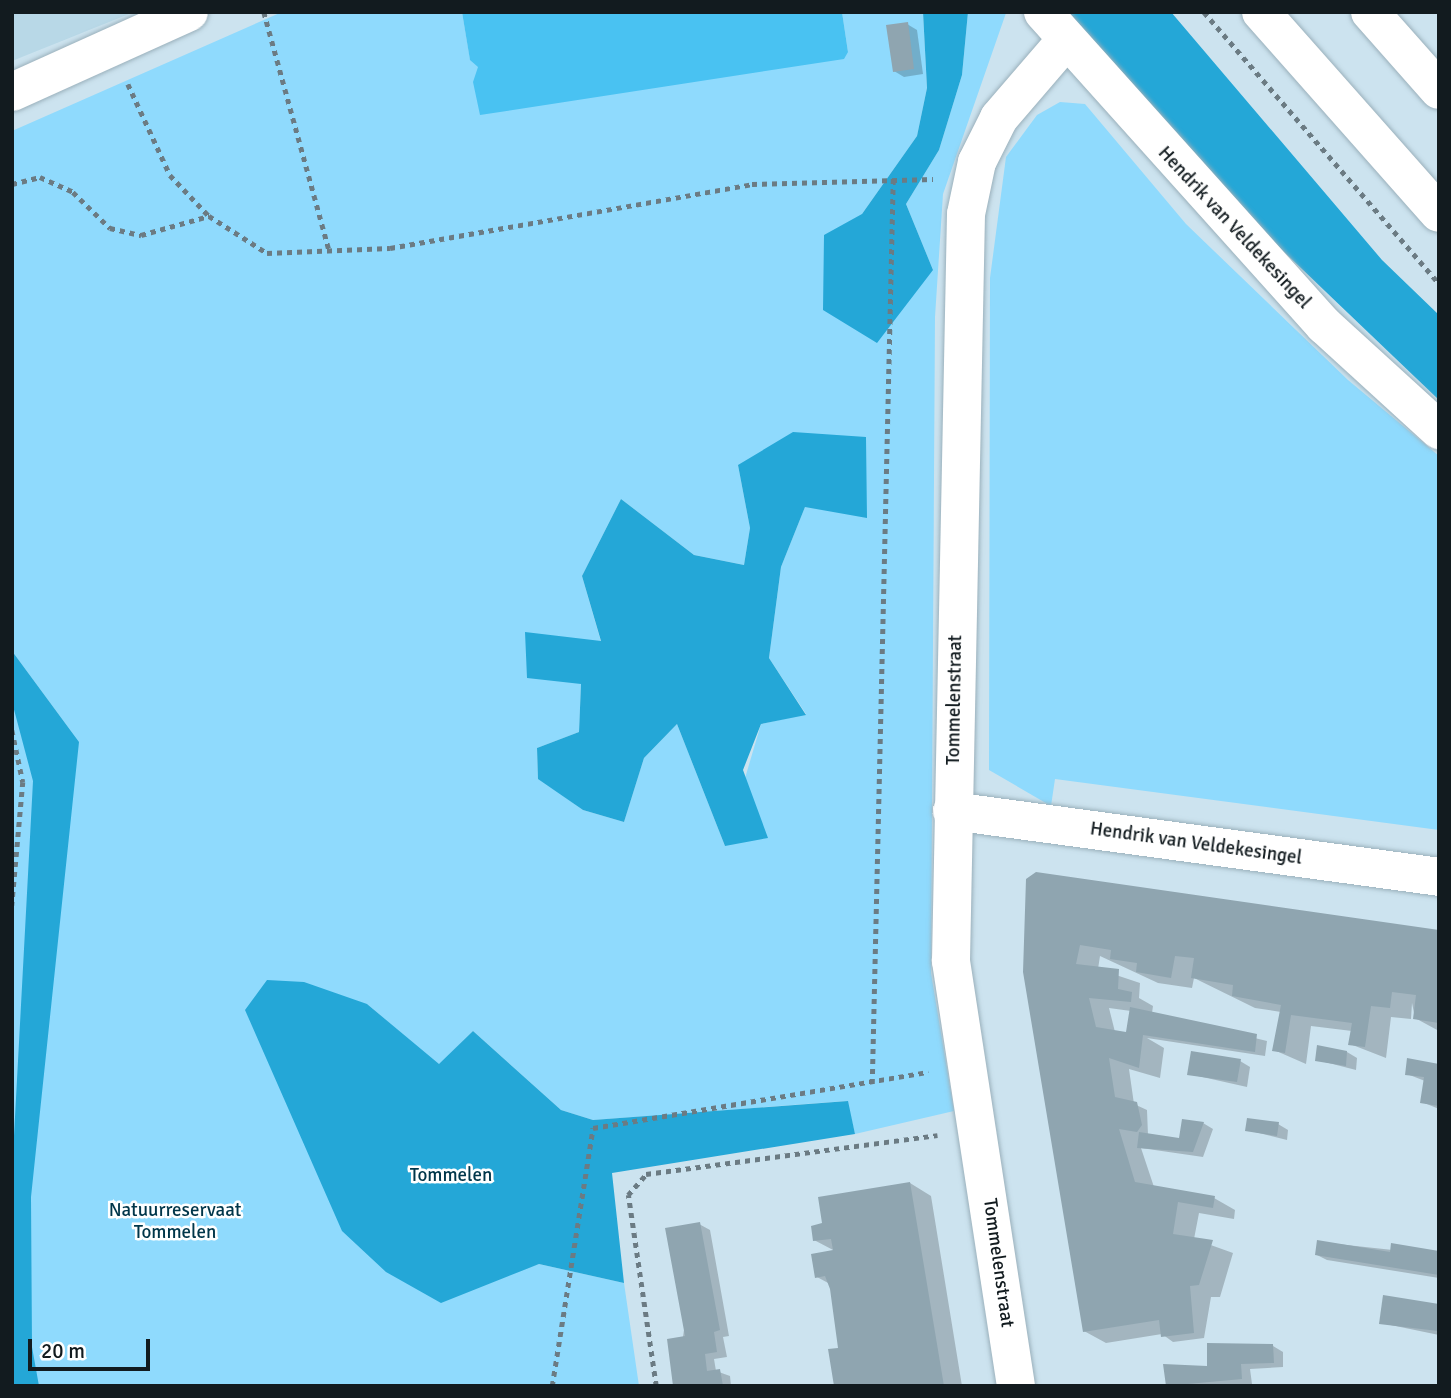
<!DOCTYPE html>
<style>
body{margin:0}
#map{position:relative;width:1451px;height:1398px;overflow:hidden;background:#cce3ef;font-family:Signika,sans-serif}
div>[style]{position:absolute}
.built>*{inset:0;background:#b8d8e7}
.green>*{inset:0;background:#8fdafd}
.forest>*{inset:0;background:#24a7d7}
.water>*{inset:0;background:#49c2f2}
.shadow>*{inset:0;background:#0003}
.building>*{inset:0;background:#8fa5b0}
.path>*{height:4.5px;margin-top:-2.25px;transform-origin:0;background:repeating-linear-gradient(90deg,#6b7b83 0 5px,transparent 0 10px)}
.roads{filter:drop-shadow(0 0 2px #9ab0bb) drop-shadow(0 0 2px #9ab0bb)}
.minor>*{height:38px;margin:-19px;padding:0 19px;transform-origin:19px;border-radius:19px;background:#fff}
.trunk>*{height:38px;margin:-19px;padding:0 19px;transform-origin:19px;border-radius:19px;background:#fff}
span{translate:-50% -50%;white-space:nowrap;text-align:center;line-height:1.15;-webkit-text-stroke:5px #fff;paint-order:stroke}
.street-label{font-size:19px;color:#121b1f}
.park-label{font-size:19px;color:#00364a}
.frame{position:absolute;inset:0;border:14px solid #121b1f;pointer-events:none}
.scale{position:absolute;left:28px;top:1339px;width:122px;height:32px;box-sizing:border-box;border:4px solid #121b1f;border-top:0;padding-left:9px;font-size:21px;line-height:24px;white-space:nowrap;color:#121b1f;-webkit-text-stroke:5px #fff;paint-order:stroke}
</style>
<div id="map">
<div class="built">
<div style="clip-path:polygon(12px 12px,134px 12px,12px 61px)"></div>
</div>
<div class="green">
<div style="clip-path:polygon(evenodd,282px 12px,462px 12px,470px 59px,848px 52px,842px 12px,923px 12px,927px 88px,917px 136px,862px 214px,933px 270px,906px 204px,939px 150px,962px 75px,968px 12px,1006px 13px,943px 194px,935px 317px,931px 973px,954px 1111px,855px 1134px,847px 1101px,593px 1120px,561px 1110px,473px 1031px,439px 1065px,367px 1004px,504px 1275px,539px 1264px,624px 1283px,639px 1386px,12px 1386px,12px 655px,79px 742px,12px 651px,12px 131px,282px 12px,738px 465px,805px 507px,781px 567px,769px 658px,806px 714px,761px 724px,725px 846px,677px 724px,644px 758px,624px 822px,583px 810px,538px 778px,537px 748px,579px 732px,581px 684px,525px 633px,601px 642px,582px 576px,621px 499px,694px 555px,744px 565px,750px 528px,738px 465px)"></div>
<div style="clip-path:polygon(1060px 102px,1085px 104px,1186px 224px,1348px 380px,1439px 456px,1439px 830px,1055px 779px,1051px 806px,989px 770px,990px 278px,1006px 157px,1037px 115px)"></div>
</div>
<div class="forest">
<div style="clip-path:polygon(923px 12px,968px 12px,962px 75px,939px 150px,906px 204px,933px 270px,877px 343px,823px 310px,824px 235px,862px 214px,917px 136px,927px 88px)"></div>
<div style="clip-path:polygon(1067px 12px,1171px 12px,1382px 260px,1439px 315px,1439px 400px,1258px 227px)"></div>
<div style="clip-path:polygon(793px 432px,866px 437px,867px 518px,805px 507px,781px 567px,769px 658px,806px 715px,761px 724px,743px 770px,768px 838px,725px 846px,677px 724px,644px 758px,624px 822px,583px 810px,538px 779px,537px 748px,579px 732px,581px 684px,527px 678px,525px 632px,601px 641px,582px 576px,621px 499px,694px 555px,744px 565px,750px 528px,738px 465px)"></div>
<div style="clip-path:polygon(12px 651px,79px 742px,31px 1197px,32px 1347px,39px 1386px,12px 1386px,12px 1173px,33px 781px,12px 702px)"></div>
<div style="clip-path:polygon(267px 980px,304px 982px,367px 1004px,439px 1064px,473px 1031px,561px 1110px,593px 1120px,848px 1101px,855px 1134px,612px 1173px,624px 1283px,539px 1264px,441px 1303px,386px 1272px,342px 1231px,245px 1010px)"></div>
</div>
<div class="water">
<div style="clip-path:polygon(462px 12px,842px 12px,848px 52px,844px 59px,480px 115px,473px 82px,478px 67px,470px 60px)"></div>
</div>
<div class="shadow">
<div style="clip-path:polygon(907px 24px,917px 30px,923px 74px,904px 77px,894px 71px)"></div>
<div style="clip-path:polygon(evenodd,1028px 880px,1439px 932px,1439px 1031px,1415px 1018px,1412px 1003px,1411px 1019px,1391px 1017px,1386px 1058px,1350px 1044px,1352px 1031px,1311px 1026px,1306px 1064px,1274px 1050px,1281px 1012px,1255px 1008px,1194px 978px,1192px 988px,1158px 983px,1100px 956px,1098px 969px,1140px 983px,1139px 998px,1153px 1006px,1152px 1013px,1267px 1041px,1265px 1056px,1147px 1038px,1164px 1048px,1160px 1078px,1129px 1069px,1134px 1104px,1147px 1110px,1148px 1135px,1180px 1140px,1203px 1123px,1213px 1129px,1203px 1157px,1141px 1148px,1154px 1187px,1214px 1198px,1235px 1210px,1234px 1219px,1199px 1213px,1194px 1239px,1233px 1253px,1220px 1297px,1211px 1297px,1204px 1338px,1173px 1342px,1162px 1334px,1106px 1343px,1084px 1331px,1028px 880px,1109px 1008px,1131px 1011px,1127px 1034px,1115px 1032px,1109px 1008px)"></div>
<div style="clip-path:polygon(1347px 1052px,1357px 1058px,1356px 1070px,1317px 1060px)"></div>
<div style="clip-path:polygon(1240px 1061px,1250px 1067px,1247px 1087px,1189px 1074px)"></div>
<div style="clip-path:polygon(1439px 1065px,1439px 1109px,1422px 1102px,1425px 1081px,1407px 1074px)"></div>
<div style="clip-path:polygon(1278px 1124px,1288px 1130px,1287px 1140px,1247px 1130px)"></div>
<div style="clip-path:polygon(910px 1183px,931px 1196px,962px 1386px,836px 1386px,840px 1349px,830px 1284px,817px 1277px,835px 1251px,814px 1240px,828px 1225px)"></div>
<div style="clip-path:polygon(699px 1224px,710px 1230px,729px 1336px,723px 1337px,727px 1357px,714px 1359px,716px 1371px,730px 1376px,731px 1386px,676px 1386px)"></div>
<div style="clip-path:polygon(1319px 1242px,1439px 1255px,1439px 1278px,1327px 1260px,1317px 1255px)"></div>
<div style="clip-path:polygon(1439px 1305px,1439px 1335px,1381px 1323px)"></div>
<div style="clip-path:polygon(1273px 1346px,1283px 1352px,1283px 1367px,1250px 1369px,1252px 1384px,1168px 1386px)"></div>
</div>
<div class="building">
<div style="clip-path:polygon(908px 22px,914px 69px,893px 72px,886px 25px)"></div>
<div style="clip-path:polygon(1036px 872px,1439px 930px,1439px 1023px,1413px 1019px,1416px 995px,1392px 992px,1390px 1008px,1371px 1006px,1365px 1047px,1348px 1045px,1352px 1023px,1291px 1015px,1285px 1053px,1272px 1051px,1281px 1005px,1232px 996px,1233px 985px,1191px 978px,1194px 958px,1175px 956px,1171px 978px,1136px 972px,1137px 963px,1110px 959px,1111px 950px,1080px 945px,1076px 964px,1119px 969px,1118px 989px,1132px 992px,1131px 1002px,1089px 998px,1096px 1027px,1126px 1032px,1130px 1007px,1257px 1034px,1255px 1052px,1143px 1035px,1139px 1068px,1109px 1058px,1115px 1097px,1137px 1102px,1142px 1125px,1137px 1132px,1119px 1129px,1135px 1182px,1215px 1196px,1213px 1208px,1178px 1202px,1173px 1234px,1213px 1240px,1199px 1285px,1190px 1286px,1194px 1333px,1161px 1337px,1159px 1320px,1083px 1332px,1023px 972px,1026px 879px)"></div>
<div style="clip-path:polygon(1317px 1045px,1347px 1051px,1346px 1066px,1315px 1061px)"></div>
<div style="clip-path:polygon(1191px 1051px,1241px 1059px,1237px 1082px,1187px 1075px)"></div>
<div style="clip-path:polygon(1407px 1058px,1439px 1064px,1439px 1106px,1420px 1103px,1424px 1077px,1405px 1075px)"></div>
<div style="clip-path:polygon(1247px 1118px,1279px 1122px,1277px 1136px,1245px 1131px)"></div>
<div style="clip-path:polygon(1182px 1119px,1204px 1122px,1193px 1152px,1137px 1148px,1139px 1132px,1179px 1138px)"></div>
<div style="clip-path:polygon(910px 1182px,944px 1386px,834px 1386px,828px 1349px,838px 1348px,830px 1289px,825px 1276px,815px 1278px,811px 1254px,833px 1250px,831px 1239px,813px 1241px,811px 1226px,822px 1223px,818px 1197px)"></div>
<div style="clip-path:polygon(700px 1222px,720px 1330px,714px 1332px,717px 1352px,705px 1354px,707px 1371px,720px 1369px,723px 1386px,673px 1386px,667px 1339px,685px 1336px,665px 1228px)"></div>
<div style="clip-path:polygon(1317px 1240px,1390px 1252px,1391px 1243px,1439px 1251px,1439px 1275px,1315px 1255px)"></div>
<div style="clip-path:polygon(1383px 1295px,1439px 1304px,1438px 1331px,1379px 1324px)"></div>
<div style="clip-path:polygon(1207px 1343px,1273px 1344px,1274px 1363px,1241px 1364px,1242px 1379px,1166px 1386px,1163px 1364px,1207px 1366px)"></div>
</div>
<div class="path">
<div style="left:264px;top:12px;width:247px;rotate:74.7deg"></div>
<div style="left:1204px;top:12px;width:359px;rotate:49.1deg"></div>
<div style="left:128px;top:84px;width:100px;rotate:65.2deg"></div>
<div style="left:170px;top:175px;width:57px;rotate:46.4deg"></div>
<div style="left:12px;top:184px;width:29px;rotate:-14deg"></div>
<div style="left:40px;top:177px;width:36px;rotate:24deg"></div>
<div style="left:73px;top:192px;width:52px;rotate:44.2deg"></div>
<div style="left:110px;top:228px;width:32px;rotate:13deg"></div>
<div style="left:141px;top:235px;width:71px;rotate:-15.6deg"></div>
<div style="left:209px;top:216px;width:69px;rotate:32.5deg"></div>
<div style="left:267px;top:253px;width:123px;rotate:-2.3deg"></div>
<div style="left:390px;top:248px;width:368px;rotate:-10deg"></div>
<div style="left:752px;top:184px;width:181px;rotate:-1.6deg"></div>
<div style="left:12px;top:730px;width:53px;rotate:78.1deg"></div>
<div style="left:23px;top:782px;width:124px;rotate:95.1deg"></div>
<div style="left:872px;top:1084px;width:906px;rotate:-88.67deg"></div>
<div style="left:552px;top:1386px;width:261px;rotate:-81deg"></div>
<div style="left:593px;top:1128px;width:340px;rotate:-9.5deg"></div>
<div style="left:656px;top:1386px;width:193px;rotate:-98.3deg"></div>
<div style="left:628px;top:1195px;width:28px;rotate:-49deg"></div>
<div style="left:646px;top:1174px;width:294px;rotate:-7.6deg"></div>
</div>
<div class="roads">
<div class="minor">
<div style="left:1043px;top:12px;width:421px;rotate:48.1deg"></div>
<div style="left:1324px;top:325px;width:156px;rotate:42.4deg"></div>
<div style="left:12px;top:92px;width:194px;rotate:-24.3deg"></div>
<div style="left:952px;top:811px;width:491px;rotate:7.7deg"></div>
<div style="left:1016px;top:1386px;width:430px;rotate:-98.7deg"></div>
<div style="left:951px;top:961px;width:747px;rotate:-88.85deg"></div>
<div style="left:966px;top:214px;width:53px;rotate:-78.1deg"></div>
<div style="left:977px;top:162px;width:49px;rotate:-63.4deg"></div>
<div style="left:999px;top:118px;width:103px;rotate:-49.3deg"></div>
</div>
<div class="trunk">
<div style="left:1261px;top:12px;width:268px;rotate:48.5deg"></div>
<div style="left:1370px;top:12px;width:104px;rotate:48.5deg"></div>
</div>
</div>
<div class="street-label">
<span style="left:1234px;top:228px;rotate:47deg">Hendrik van Veldekesingel</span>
<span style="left:955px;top:700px;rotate:-89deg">Tommelenstraat</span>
<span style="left:1196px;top:844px;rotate:8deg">Hendrik van Veldekesingel</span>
<span style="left:998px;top:1263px;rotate:82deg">Tommelenstraat</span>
</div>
<div class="park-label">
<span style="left:451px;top:1176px">Tommelen</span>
<span style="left:175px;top:1222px">Natuurreservaat<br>Tommelen</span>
</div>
<div class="frame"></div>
<div class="scale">20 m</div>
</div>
